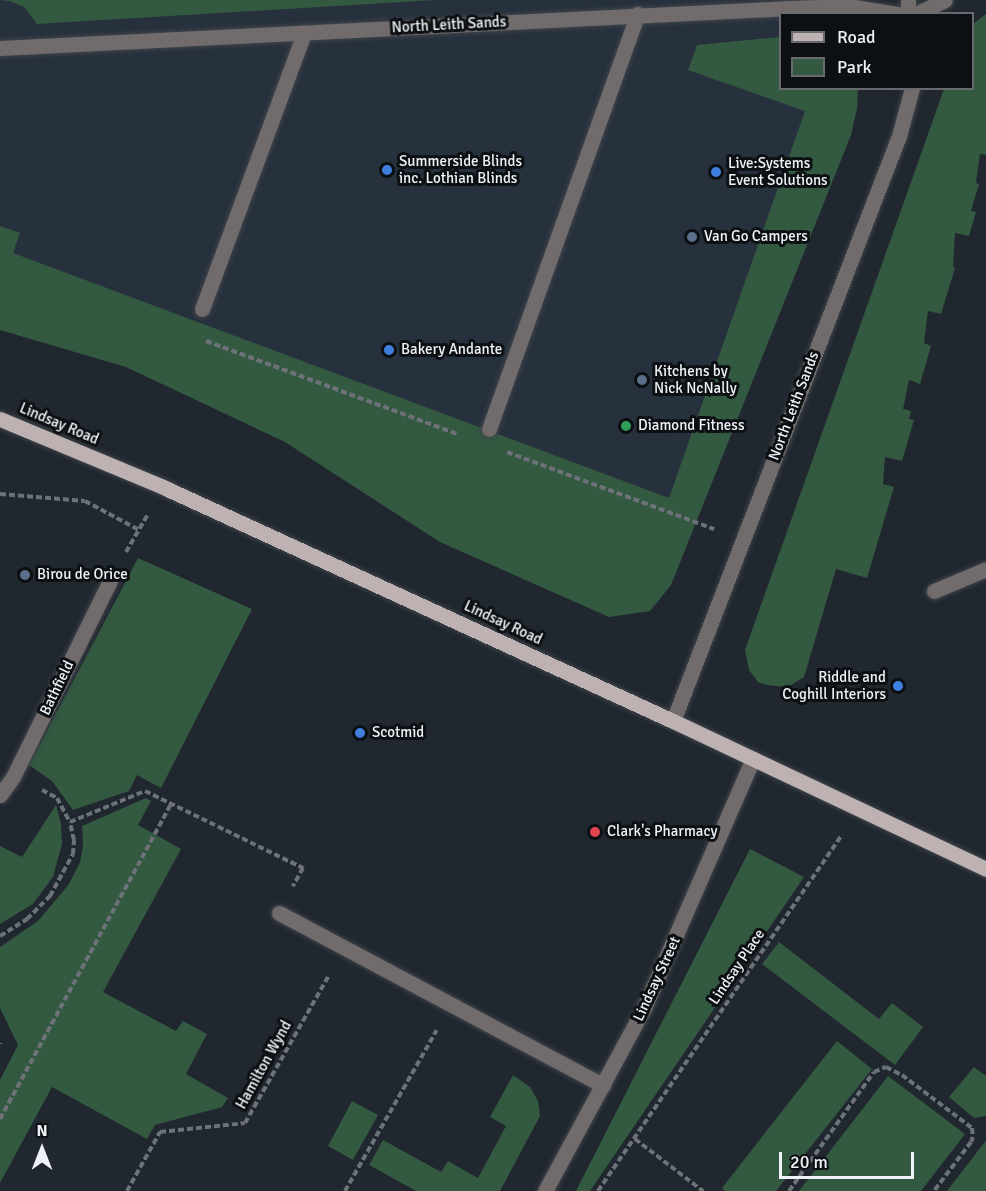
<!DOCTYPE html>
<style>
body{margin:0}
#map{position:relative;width:986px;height:1191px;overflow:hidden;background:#21272f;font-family:Signika,sans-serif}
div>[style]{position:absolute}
.built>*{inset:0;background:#27313e}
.green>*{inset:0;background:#335940}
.path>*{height:4px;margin-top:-2px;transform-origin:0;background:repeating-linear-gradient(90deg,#6d7279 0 6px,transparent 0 9px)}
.roads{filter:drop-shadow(0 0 2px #3e444b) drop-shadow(0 0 2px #3e444b)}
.minor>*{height:15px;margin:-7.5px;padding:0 7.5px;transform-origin:7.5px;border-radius:7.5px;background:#726b6c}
.major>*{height:15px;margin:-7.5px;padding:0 7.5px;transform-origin:7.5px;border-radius:7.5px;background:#beb1b1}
.dots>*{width:16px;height:16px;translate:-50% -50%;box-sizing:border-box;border:3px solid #0d1013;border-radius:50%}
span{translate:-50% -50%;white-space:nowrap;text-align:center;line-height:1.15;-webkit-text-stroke:6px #0d1013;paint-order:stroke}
.street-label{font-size:15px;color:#eff3f9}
.poi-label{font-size:15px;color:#eff3f9}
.left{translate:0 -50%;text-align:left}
.right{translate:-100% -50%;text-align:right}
.legend{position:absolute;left:779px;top:12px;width:195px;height:78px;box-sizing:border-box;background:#0d1013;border:2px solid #676b6f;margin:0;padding:8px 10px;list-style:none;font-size:18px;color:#eff3f9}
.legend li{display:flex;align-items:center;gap:12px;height:30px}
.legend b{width:30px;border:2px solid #676b6f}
.north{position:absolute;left:12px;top:1119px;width:60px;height:60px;-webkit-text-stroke:4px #0d1013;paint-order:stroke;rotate:0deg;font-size:16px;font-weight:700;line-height:24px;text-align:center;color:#eff3f9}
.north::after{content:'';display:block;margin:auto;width:21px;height:27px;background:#eff3f9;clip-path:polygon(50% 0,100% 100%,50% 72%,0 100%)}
.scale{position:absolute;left:779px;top:1152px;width:135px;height:27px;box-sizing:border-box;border:3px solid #eff3f9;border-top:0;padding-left:8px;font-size:18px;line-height:21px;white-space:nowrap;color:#eff3f9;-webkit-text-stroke:4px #0d1013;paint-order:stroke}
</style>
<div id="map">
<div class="built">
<div style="clip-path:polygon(0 0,866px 0,864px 13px,780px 14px,780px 88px,858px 89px,857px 108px,851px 135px,671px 585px,650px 611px,609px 617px,440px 542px,285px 442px,126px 367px,0 330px)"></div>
</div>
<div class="green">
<div style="clip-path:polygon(0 0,435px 0,37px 24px,24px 7px,10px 1px)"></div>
<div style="clip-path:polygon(986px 14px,986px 155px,980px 154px,976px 183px,979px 184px,971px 211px,976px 212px,969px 236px,955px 233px,953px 267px,955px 268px,941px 314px,928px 311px,924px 343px,931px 346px,920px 384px,909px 380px,903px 409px,911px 411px,909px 419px,914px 420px,902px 461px,885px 457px,883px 484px,894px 487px,867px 578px,836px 569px,804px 677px,788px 687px,766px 685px,758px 682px,749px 670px,745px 650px,944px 89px,972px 88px,973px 24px)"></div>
<div style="clip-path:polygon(780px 37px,780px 88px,858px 89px,857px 108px,851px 135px,671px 585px,650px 611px,609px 617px,440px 542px,285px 442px,126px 367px,0 330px,0 226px,20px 233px,13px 253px,669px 498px,805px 111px,688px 70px,697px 45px)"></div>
<div style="clip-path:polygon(138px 558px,252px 609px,161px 788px,137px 775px,129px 791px,73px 810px,52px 781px,29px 765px)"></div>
<div style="clip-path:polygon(146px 798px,151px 801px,138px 825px,181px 849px,103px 992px,176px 1031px,183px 1021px,207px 1034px,186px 1074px,228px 1098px,222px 1107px,155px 1125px,147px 1139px,52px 1087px,0 1183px,0 1080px,18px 1045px,0 1008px,0 947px,38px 921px,69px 884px,80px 862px,83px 846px,82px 826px)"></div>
<div style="clip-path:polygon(56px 805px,61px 824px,62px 844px,53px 877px,33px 904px,0 924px,0 846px,22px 857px)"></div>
<div style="clip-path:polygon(750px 849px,804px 877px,590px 1191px,576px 1191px)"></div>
<div style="clip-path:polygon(779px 942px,879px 1019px,892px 1003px,923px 1027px,895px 1065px,762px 964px)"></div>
<div style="clip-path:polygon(837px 1041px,872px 1069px,776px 1191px,725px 1191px,722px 1188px)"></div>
<div style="clip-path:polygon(974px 1067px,986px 1076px,986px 1116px,974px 1118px,949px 1097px)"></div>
<div style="clip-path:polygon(513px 1075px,530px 1087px,538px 1101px,540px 1116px,500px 1191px,416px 1191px,369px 1165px,383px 1140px,441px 1172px,448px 1161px,478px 1178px,506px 1126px,490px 1117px)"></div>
<div style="clip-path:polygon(888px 1076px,965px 1134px,921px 1191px,799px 1191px)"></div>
<div style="clip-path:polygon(352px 1101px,378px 1115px,353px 1160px,328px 1146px)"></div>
<div style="clip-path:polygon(986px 1141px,986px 1191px,947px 1191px,984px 1143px)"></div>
</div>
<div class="path">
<div style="left:206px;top:341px;width:269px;rotate:20.3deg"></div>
<div style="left:507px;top:452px;width:221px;rotate:20.4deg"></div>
<div style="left:0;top:494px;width:85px;rotate:4.7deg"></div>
<div style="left:85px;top:501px;width:61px;rotate:28.2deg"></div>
<div style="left:126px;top:552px;width:44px;rotate:-59.9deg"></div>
<div style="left:42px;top:790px;width:17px;rotate:28deg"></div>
<div style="left:57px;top:798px;width:27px;rotate:62deg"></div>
<div style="left:0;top:936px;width:32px;rotate:-32deg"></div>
<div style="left:27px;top:919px;width:33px;rotate:-45deg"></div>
<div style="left:50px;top:896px;width:48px;rotate:-61.3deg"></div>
<div style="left:73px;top:854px;width:14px;rotate:-86deg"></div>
<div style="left:74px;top:840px;width:18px;rotate:-103deg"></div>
<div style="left:70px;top:822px;width:81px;rotate:-22.5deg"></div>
<div style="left:145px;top:791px;width:176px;rotate:26deg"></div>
<div style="left:303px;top:868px;width:21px;rotate:119deg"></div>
<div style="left:0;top:1043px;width:1px;rotate:90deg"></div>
<div style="left:0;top:1119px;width:358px;rotate:-61.5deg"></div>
<div style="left:635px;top:1139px;width:86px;rotate:37.4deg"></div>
<div style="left:127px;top:1191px;width:68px;rotate:-60.8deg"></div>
<div style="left:160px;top:1132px;width:85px;rotate:-6deg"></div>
<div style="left:245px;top:1123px;width:170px;rotate:-60.4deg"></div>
<div style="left:345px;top:1191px;width:185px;rotate:-60.3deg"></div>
<div style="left:598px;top:1191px;width:432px;rotate:-55.6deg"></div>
<div style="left:789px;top:1191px;width:146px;rotate:-54.5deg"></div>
<div style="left:874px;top:1072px;width:13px;rotate:-23deg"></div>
<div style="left:886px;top:1067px;width:18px;rotate:27deg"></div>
<div style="left:902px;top:1075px;width:88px;rotate:37.1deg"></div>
<div style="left:972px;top:1128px;width:9px;rotate:84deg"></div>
<div style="left:973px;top:1137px;width:5px;rotate:112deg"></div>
<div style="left:971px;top:1142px;width:61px;rotate:127.1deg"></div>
</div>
<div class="roads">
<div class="minor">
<div style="left:908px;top:0;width:14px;rotate:90deg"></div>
<div style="left:916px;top:14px;width:32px;rotate:-26deg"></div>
<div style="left:0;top:48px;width:791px;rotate:-2.9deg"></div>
<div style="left:790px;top:8px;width:58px;rotate:-2deg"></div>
<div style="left:848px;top:6px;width:51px;rotate:9.1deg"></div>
<div style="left:202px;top:309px;width:294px;rotate:-69.7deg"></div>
<div style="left:489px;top:429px;width:441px;rotate:-70.3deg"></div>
<div style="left:934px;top:591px;width:56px;rotate:-22.9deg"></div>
<div style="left:673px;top:721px;width:627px;rotate:-68.88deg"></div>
<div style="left:899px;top:136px;width:50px;rotate:-74.8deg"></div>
<div style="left:0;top:795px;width:22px;rotate:-54deg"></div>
<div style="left:13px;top:777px;width:221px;rotate:-63.7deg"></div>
<div style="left:279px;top:913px;width:367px;rotate:28deg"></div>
<div style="left:545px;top:1191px;width:208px;rotate:-61.6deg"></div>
<div style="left:644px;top:1008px;width:272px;rotate:-66.4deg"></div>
</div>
<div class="major">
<div style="left:0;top:419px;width:177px;rotate:22.6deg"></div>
<div style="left:163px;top:487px;width:561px;rotate:24.65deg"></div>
<div style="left:673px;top:721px;width:346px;rotate:25.3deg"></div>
</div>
</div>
<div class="dots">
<div style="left:387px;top:170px;background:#3f7fe0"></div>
<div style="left:716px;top:172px;background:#3f7fe0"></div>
<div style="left:692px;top:237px;background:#5c6f8a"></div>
<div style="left:389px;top:350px;background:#3f7fe0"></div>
<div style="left:642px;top:380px;background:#5c6f8a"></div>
<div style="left:626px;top:426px;background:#2e9e5b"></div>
<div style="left:25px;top:575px;background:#5c6f8a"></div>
<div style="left:898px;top:686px;background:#3f7fe0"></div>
<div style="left:360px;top:733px;background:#3f7fe0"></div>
<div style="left:595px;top:832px;background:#e0444e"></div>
</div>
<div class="street-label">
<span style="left:449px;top:25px;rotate:-3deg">North Leith Sands</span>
<span style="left:794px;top:406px;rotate:-69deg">North Leith Sands</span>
<span style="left:59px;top:424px;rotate:23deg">Lindsay Road</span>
<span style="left:503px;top:623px;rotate:25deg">Lindsay Road</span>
<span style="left:57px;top:688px;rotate:-64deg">Bathfield</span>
<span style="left:737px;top:967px;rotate:-56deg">Lindsay Place</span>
<span style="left:657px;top:979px;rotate:-65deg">Lindsay Street</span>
<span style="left:264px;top:1065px;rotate:-61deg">Hamilton Wynd</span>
</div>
<div class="poi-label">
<span class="left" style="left:399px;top:170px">Summerside Blinds<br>inc. Lothian Blinds</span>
<span class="left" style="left:728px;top:172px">Live:Systems<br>Event Solutions</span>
<span class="left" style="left:704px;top:237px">Van Go Campers</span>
<span class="left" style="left:401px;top:350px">Bakery Andante</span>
<span class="left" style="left:654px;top:380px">Kitchens by<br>Nick NcNally</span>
<span class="left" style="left:638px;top:426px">Diamond Fitness</span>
<span class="left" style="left:37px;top:575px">Birou de Orice</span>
<span class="right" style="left:886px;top:686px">Riddle and<br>Coghill Interiors</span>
<span class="left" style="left:372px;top:733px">Scotmid</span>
<span class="left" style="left:607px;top:832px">Clark's Pharmacy</span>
</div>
<ul class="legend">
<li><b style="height:8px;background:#beb1b1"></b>Road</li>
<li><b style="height:16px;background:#335940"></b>Park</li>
</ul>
<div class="north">N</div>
<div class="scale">20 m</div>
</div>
